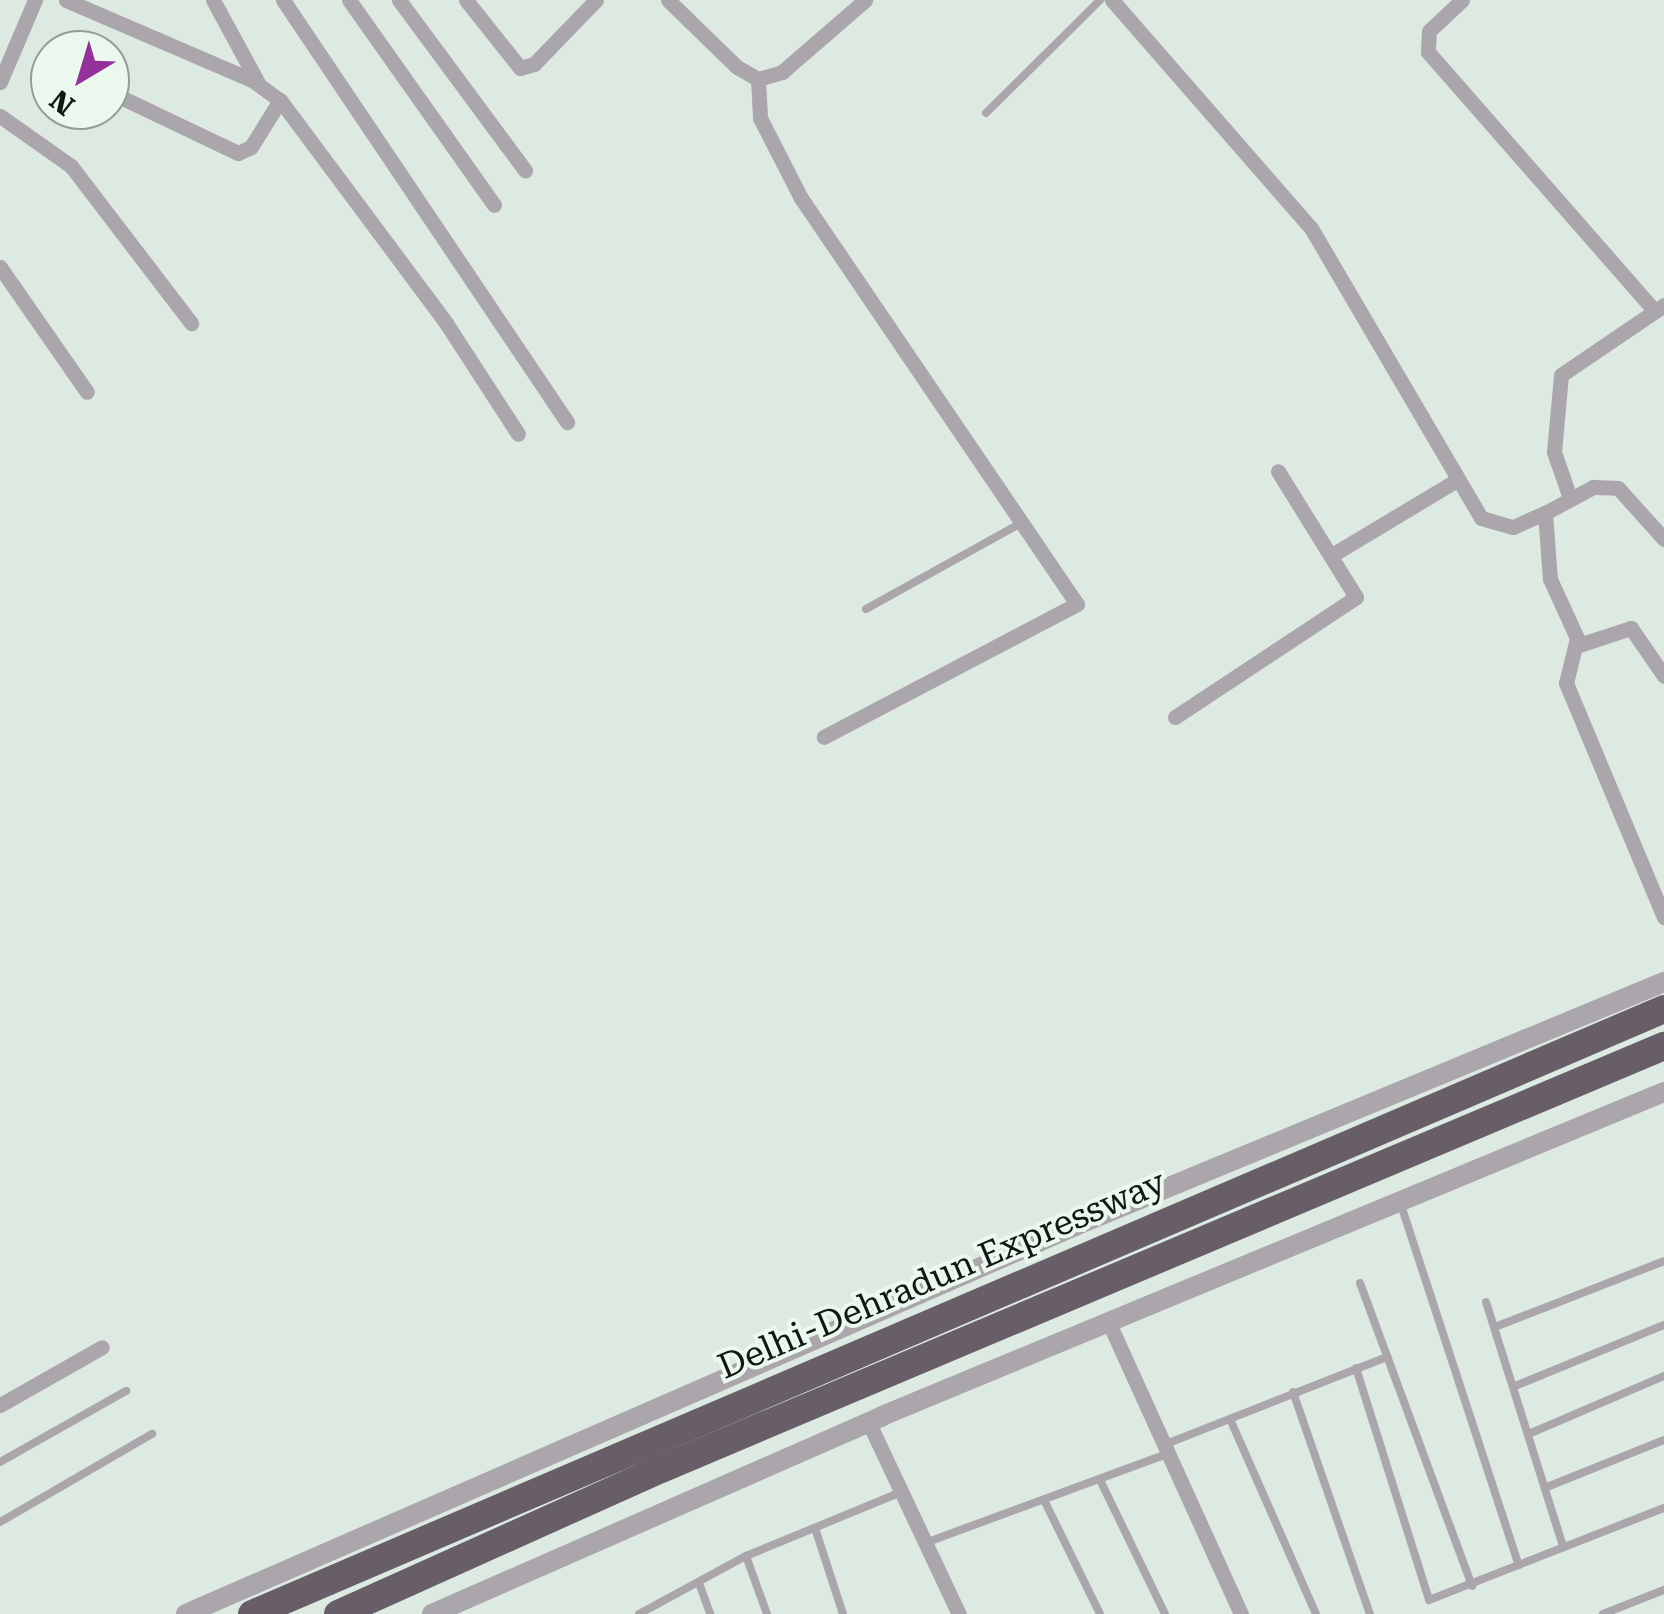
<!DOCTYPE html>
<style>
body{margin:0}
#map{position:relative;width:1664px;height:1614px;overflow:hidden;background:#ddeae1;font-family:"Roboto Serif",serif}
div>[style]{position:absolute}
.service>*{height:8px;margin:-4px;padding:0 4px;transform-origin:4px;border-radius:4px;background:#aba6ab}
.minor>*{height:15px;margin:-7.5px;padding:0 7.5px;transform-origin:7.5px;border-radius:7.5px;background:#aba6ab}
.tertiary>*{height:20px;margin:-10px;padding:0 10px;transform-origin:10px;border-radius:10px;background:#aba6ab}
.motorway>*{height:28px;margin:-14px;padding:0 14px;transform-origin:14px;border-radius:14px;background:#675e67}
span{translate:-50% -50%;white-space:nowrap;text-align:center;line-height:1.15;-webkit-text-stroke:8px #eaf8ee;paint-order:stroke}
.street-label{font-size:35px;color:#131714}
.north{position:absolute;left:30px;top:30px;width:100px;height:100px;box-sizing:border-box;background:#eaf8ee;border:2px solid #949e97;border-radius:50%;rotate:218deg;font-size:28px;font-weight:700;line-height:40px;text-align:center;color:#131714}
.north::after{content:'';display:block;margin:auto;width:35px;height:45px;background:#943299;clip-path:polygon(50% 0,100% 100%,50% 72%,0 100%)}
</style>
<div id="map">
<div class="service">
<div style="left:986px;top:113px;width:161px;rotate:-44.7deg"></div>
<div style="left:866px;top:609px;width:177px;rotate:-29deg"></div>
<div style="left:1401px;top:1205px;width:379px;rotate:71.9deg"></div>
<div style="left:1360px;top:1283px;width:323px;rotate:69.7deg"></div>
<div style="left:1486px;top:1302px;width:256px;rotate:72.5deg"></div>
<div style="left:1495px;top:1327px;width:181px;rotate:-21.3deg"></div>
<div style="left:1356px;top:1368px;width:243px;rotate:72.5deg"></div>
<div style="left:1429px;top:1600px;width:252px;rotate:-21.4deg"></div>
<div style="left:1515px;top:1386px;width:161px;rotate:-22.3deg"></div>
<div style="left:1293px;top:1392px;width:235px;rotate:70.9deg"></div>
<div style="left:1230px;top:1419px;width:213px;rotate:66.2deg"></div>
<div style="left:1531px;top:1433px;width:145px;rotate:-23.2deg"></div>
<div style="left:1166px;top:1444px;width:238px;rotate:-21.5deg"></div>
<div style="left:0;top:1462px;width:145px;rotate:-29.4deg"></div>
<div style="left:1100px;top:1480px;width:149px;rotate:64.1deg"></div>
<div style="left:1547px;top:1487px;width:126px;rotate:-21.9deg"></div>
<div style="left:1044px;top:1500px;width:127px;rotate:63.8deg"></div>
<div style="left:0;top:1522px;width:176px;rotate:-30.1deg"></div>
<div style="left:815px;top:1528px;width:90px;rotate:72deg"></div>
<div style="left:925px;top:1543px;width:261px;rotate:-20.2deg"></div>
<div style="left:746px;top:1556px;width:62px;rotate:70.1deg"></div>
<div style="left:699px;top:1583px;width:33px;rotate:70deg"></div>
<div style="left:639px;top:1614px;width:122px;rotate:-28.5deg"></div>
<div style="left:746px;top:1556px;width:168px;rotate:-22.4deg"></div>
<div style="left:1603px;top:1614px;width:66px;rotate:-21.5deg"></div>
</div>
<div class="minor">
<div style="left:66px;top:0;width:202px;rotate:23.3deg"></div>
<div style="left:252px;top:80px;width:34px;rotate:36deg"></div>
<div style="left:280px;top:100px;width:278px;rotate:53.3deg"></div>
<div style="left:446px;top:323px;width:132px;rotate:57deg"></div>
<div style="left:213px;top:0;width:94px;rotate:61.5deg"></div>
<div style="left:283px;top:0;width:509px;rotate:56.06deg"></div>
<div style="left:349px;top:0;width:251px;rotate:54.7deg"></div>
<div style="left:399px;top:0;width:212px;rotate:53.5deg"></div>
<div style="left:466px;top:0;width:87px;rotate:51.5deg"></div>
<div style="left:520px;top:68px;width:15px;rotate:-16deg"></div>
<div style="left:534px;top:64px;width:89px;rotate:-45.9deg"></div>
<div style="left:668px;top:0;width:96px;rotate:44.2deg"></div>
<div style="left:737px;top:67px;width:24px;rotate:30deg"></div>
<div style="left:758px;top:79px;width:25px;rotate:-16deg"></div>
<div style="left:782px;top:72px;width:110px;rotate:-40.9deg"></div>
<div style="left:1112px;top:0;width:303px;rotate:48.9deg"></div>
<div style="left:1311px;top:228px;width:336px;rotate:59.6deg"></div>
<div style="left:1481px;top:518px;width:33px;rotate:16deg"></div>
<div style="left:1513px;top:527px;width:35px;rotate:-24deg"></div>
<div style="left:1545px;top:513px;width:66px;rotate:85.7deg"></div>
<div style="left:1550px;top:579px;width:65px;rotate:65.4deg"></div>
<div style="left:1577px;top:638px;width:46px;rotate:103.7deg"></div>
<div style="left:1566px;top:683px;width:254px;rotate:67.3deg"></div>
<div style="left:1462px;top:0;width:45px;rotate:136.8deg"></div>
<div style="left:1429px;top:31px;width:21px;rotate:93deg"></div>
<div style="left:1428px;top:52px;width:344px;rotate:48.8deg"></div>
<div style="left:758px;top:79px;width:39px;rotate:87deg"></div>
<div style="left:760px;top:118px;width:90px;rotate:62.9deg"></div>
<div style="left:801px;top:198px;width:491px;rotate:55.8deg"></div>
<div style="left:1077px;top:604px;width:286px;rotate:152.3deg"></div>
<div style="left:0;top:82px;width:89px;rotate:-66.9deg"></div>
<div style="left:110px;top:92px;width:142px;rotate:25.5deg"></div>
<div style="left:238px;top:153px;width:14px;rotate:-25deg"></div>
<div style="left:251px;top:147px;width:55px;rotate:-58.3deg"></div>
<div style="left:0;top:116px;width:87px;rotate:35.2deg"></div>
<div style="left:71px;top:166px;width:198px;rotate:52.6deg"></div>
<div style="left:0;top:267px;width:152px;rotate:55.2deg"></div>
<div style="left:1570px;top:498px;width:49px;rotate:-109.2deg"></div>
<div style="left:1554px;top:452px;width:77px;rotate:-84.8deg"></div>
<div style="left:1561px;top:375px;width:125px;rotate:-34.2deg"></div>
<div style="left:1545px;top:513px;width:55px;rotate:-28.4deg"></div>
<div style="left:1593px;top:487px;width:25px;rotate:2deg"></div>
<div style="left:1618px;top:488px;width:69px;rotate:48deg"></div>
<div style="left:1332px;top:555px;width:146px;rotate:-31deg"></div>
<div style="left:1576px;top:646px;width:58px;rotate:-18.1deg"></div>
<div style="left:1631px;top:628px;width:58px;rotate:55.5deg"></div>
<div style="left:1175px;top:717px;width:217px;rotate:-33.5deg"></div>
<div style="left:1356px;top:597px;width:148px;rotate:-121.8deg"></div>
<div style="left:1109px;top:1323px;width:320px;rotate:65.6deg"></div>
<div style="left:0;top:1405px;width:117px;rotate:-29.6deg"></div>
<div style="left:868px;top:1421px;width:213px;rotate:64.8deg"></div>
</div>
<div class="tertiary">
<div style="left:186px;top:1614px;width:970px;rotate:-23.58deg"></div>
<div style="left:1075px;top:1226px;width:638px;rotate:-22.5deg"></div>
<div style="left:432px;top:1614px;width:492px;rotate:-23.7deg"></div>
<div style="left:882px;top:1416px;width:846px;rotate:-22.51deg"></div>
</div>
<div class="motorway">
<div style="left:252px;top:1614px;width:1536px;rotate:-23.19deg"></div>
<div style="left:338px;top:1614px;width:354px;rotate:-24.2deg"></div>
<div style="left:661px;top:1469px;width:1089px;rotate:-22.87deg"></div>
</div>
<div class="street-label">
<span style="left:942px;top:1275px;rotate:-23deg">Delhi-Dehradun Expressway</span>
</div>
<div class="north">N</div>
</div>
